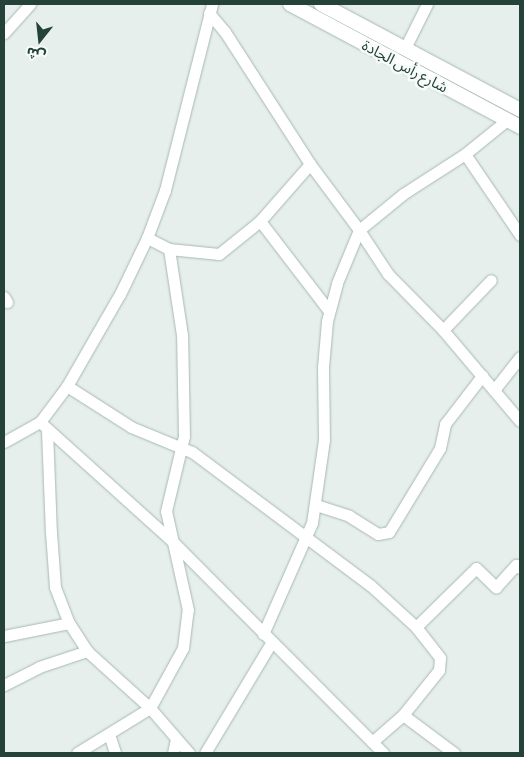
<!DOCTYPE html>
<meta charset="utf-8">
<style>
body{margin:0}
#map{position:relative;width:524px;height:757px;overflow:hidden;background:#e6efeb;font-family:"Asap Condensed","Noto Sans Arabic",sans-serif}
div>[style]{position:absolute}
.roads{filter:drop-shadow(0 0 1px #a8b8b2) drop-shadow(0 0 1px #a8b8b2)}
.minor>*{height:11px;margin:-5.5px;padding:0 5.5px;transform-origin:5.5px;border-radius:5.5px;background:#fff}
.tertiary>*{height:14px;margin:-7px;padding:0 7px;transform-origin:7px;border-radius:7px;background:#fff}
span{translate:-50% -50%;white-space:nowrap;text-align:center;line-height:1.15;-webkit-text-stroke:5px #f7fbf9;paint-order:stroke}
.street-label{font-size:15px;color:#24423a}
.frame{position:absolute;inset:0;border:5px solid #24423a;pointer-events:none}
.north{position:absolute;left:15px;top:15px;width:50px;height:50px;-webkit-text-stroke:4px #f7fbf9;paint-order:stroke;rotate:196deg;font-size:14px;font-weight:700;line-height:20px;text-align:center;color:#24423a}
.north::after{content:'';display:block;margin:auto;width:18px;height:22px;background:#24423a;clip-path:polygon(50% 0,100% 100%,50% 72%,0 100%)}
</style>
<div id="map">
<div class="roads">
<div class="minor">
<div style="left:209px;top:13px;width:25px;rotate:50deg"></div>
<div style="left:225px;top:32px;width:157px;rotate:57.2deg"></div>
<div style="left:310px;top:164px;width:82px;rotate:53.4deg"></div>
<div style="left:359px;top:230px;width:53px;rotate:56.6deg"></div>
<div style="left:388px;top:274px;width:78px;rotate:45.5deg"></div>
<div style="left:443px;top:330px;width:119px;rotate:49.8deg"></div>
<div style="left:4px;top:33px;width:39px;rotate:-48deg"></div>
<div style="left:405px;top:48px;width:49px;rotate:-63.4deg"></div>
<div style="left:465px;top:154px;width:98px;rotate:55.8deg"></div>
<div style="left:260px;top:221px;width:113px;rotate:52.5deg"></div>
<div style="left:169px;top:249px;width:50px;rotate:5.7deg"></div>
<div style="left:219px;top:254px;width:53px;rotate:-38.8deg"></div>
<div style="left:260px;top:221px;width:76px;rotate:-48.7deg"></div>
<div style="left:4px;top:297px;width:6px;rotate:59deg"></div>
<div style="left:443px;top:330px;width:69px;rotate:-46.2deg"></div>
<div style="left:67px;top:386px;width:76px;rotate:32.6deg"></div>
<div style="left:131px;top:427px;width:66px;rotate:22.3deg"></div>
<div style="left:192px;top:452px;width:222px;rotate:36.8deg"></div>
<div style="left:370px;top:585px;width:62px;rotate:42.4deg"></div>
<div style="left:416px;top:627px;width:39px;rotate:52deg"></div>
<div style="left:440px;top:658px;width:12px;rotate:95deg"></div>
<div style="left:439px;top:670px;width:58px;rotate:128.7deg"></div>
<div style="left:403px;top:715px;width:41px;rotate:138.9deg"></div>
<div style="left:494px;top:390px;width:42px;rotate:-51.8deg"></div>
<div style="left:40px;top:422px;width:178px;rotate:42deg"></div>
<div style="left:172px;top:541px;width:299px;rotate:45.1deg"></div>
<div style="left:47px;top:430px;width:102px;rotate:87.8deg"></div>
<div style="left:51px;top:532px;width:55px;rotate:85.8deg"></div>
<div style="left:55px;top:587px;width:39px;rotate:69deg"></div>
<div style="left:69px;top:623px;width:33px;rotate:57deg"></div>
<div style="left:87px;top:651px;width:85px;rotate:42.1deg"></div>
<div style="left:150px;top:708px;width:60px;rotate:49.1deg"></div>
<div style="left:4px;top:442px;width:41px;rotate:-29.1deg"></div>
<div style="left:40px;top:422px;width:45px;rotate:-53.1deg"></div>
<div style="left:67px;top:386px;width:106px;rotate:-60.1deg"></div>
<div style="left:120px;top:294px;width:62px;rotate:-64.3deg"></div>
<div style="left:147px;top:238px;width:51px;rotate:-69.4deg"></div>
<div style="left:165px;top:190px;width:192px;rotate:-75.8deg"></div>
<div style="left:316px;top:505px;width:35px;rotate:18deg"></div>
<div style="left:349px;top:516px;width:34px;rotate:32deg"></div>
<div style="left:378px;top:534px;width:11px;rotate:-10deg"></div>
<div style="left:389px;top:532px;width:98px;rotate:-58.7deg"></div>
<div style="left:440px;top:448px;width:25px;rotate:-78deg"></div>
<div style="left:445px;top:424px;width:61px;rotate:-52.4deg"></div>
<div style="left:416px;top:627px;width:84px;rotate:-44.5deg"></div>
<div style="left:476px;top:568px;width:28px;rotate:44deg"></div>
<div style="left:496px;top:587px;width:30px;rotate:-48deg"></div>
<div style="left:516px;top:565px;width:5px;rotate:37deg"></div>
<div style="left:263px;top:634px;width:121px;rotate:-66.2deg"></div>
<div style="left:312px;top:523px;width:84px;rotate:-81.8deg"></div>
<div style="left:324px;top:440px;width:73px;rotate:-90.8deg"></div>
<div style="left:323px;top:367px;width:46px;rotate:-85deg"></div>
<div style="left:327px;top:321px;width:39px;rotate:-75deg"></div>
<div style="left:337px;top:283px;width:57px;rotate:-67.5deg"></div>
<div style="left:359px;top:230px;width:57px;rotate:-39.3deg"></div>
<div style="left:403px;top:194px;width:74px;rotate:-32.8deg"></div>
<div style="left:465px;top:154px;width:54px;rotate:-39deg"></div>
<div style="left:4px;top:636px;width:66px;rotate:-11.3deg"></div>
<div style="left:4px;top:685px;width:39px;rotate:-27deg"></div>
<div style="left:39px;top:667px;width:51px;rotate:-18.4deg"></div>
<div style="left:403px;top:715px;width:64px;rotate:36.7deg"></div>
<div style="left:109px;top:734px;width:20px;rotate:72deg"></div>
<div style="left:77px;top:753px;width:86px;rotate:-31.7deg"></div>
<div style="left:150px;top:708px;width:68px;rotate:-61.2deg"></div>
<div style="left:183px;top:648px;width:38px;rotate:-83deg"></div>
<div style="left:188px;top:610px;width:101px;rotate:-102.5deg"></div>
<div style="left:166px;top:511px;width:77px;rotate:-76.5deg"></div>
<div style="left:184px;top:436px;width:101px;rotate:-91.1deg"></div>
<div style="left:182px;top:335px;width:87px;rotate:-98.6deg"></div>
<div style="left:169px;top:249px;width:25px;rotate:-153deg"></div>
<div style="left:173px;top:753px;width:14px;rotate:-78deg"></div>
<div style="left:205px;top:753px;width:128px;rotate:-59deg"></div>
</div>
<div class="tertiary">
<div style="left:290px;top:4px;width:261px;rotate:28.1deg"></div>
<div style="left:321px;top:4px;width:225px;rotate:28deg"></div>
</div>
</div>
<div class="street-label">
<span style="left:405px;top:66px;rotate:28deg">شارع رأس الجادة</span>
</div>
<div class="frame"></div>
<div class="north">ش</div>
</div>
